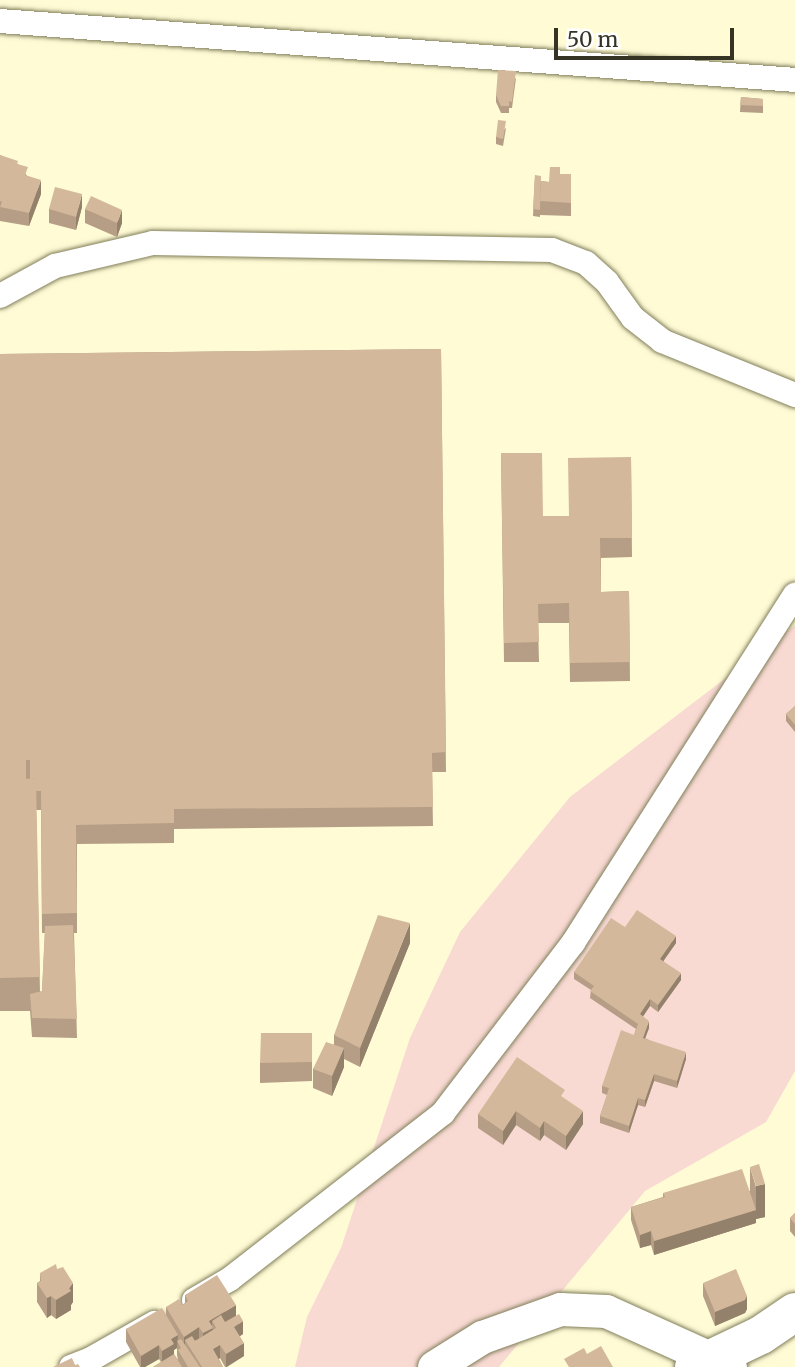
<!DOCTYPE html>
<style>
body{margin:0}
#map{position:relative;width:795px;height:1367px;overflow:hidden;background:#fefbd5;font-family:Merriweather,serif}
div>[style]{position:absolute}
.green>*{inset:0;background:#f8dad3}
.roads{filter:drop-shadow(0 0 2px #817e5b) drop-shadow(0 0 2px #817e5b)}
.street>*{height:24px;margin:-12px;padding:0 12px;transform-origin:12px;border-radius:12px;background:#fff}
.secondary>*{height:33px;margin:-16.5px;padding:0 16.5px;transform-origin:16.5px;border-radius:16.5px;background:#fff}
.highway>*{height:38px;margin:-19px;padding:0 19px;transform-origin:19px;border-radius:19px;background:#fff}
.wall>*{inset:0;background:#b59e85}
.shaded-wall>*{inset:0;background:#94816c}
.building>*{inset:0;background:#d3b89b}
span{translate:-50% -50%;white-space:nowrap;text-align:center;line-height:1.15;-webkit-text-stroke:6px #fff;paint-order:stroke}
.scale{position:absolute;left:554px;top:28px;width:180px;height:32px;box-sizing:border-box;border:4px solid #343324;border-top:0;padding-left:9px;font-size:21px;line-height:24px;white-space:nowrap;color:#343324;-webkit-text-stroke:5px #fff;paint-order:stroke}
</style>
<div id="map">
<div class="green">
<div style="clip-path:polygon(795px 625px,795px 1071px,766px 1122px,645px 1191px,499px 1367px,295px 1367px,307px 1317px,341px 1248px,410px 1038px,460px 932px,570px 797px)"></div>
</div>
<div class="roads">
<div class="street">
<div style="left:0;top:21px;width:797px;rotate:4.24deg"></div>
<div style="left:0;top:296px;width:63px;rotate:-28.6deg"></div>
<div style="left:55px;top:266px;width:101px;rotate:-13.2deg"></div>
<div style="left:153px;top:243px;width:399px;rotate:1deg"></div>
<div style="left:552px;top:250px;width:36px;rotate:21deg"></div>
<div style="left:586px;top:263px;width:28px;rotate:42deg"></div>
<div style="left:607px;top:282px;width:44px;rotate:54.2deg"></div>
<div style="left:633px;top:318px;width:37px;rotate:38deg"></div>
<div style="left:662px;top:341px;width:144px;rotate:22.1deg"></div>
<div style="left:194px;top:1300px;width:42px;rotate:-30.3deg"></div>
<div style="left:230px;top:1279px;width:270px;rotate:-37.9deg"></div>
<div style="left:443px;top:1113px;width:214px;rotate:-52.6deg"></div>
<div style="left:573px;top:943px;width:413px;rotate:-57.5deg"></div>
<div style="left:71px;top:1367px;width:22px;rotate:-22deg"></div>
<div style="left:91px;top:1359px;width:73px;rotate:-29.7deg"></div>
</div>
<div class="secondary">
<div style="left:434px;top:1367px;width:57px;rotate:-32deg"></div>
<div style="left:482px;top:1337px;width:83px;rotate:-19.7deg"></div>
<div style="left:560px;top:1309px;width:46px;rotate:2.5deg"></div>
<div style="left:606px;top:1311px;width:136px;rotate:24.3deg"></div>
</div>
<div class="highway">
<div style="left:694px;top:1367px;width:74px;rotate:-25.5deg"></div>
<div style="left:761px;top:1335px;width:41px;rotate:-34.1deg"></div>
</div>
</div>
<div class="wall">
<div style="clip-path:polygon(516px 78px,512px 108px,509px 108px,509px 113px,501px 113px,496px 102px,496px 95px)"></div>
<div style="clip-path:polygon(741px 97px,763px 99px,763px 113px,740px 112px)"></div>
<div style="clip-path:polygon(506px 128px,503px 146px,496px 144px,496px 137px)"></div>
<div style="clip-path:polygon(0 155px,18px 164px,41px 194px,29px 226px,0 221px)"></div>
<div style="clip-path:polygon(560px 174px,571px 174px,571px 216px,540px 215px,540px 208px,540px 217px,533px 216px,535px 175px,541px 181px,549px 182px)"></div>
<div style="clip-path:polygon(82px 207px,76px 230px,49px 223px,49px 209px)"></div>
<div style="clip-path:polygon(85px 209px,122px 223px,117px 237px,85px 223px)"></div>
<div style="clip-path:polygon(evenodd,441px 349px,446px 772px,432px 772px,433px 826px,174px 829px,174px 843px,77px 844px,77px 933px,74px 933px,77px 1038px,32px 1037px,30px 1011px,0 1011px,0 354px,441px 349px,36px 810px,41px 810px,42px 933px,45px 933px,42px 991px,40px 992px,36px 810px)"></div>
<div style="clip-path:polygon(501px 453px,543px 516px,569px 516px,631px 457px,632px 557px,601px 558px,601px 592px,629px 591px,630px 681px,570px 682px,569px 623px,538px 623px,539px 662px,504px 662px)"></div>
<div style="clip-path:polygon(795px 706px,795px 732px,786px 721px,786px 714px)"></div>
<div style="clip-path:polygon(625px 927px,676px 943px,663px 961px,681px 980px,658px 1012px,650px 1006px,643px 1016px,649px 1028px,645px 1038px,686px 1059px,677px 1088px,654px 1081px,645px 1107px,638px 1105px,629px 1133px,600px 1123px,600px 1116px,607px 1095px,602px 1093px,602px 1086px,634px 1035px,636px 1029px,590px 998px,591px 990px,574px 979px,574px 972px)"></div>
<div style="clip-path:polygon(410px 943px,360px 1067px,344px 1059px,344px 1067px,332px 1096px,313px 1088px,313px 1069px,334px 1044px,334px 1035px)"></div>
<div style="clip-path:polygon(312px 1033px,312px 1081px,260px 1083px,260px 1063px)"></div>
<div style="clip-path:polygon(565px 1099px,583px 1124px,566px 1150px,544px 1135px,540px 1141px,516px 1125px,503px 1145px,478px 1128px,478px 1114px)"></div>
<div style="clip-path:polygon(750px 1167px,765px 1217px,756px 1219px,756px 1223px,654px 1255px,651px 1245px,640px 1248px,631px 1220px,631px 1207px,663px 1197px,663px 1193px,750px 1191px)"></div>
<div style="clip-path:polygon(795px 1213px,795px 1237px,790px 1231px,790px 1218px)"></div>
<div style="clip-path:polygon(40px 1273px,73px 1302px,71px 1305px,71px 1310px,56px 1319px,51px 1315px,47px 1318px,37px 1302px,37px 1283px,40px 1281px)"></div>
<div style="clip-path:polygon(703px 1283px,747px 1309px,745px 1313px,715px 1326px,703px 1296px)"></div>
<div style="clip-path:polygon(evenodd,185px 1295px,236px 1316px,243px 1334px,240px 1336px,244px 1356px,227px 1367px,225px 1367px,220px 1358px,219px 1359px,223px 1367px,153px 1367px,161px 1362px,159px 1359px,145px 1367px,140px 1367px,126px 1342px,126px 1329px,166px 1315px,166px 1307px,182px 1305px,185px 1303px,185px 1295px,177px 1348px,177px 1355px,178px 1360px,174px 1354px,174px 1350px,177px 1348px)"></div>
</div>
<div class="shaded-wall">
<div style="clip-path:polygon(41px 180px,41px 194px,29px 226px,29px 213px)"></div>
<div style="clip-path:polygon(82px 194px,82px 207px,76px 230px,76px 217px)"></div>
<div style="clip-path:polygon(122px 210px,122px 223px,117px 237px,117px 223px)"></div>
<div style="clip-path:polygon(410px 923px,410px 943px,360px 1067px,360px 1048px)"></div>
<div style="clip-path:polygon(676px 936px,676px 943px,660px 966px,660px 959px)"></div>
<div style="clip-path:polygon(681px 973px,681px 980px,658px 1012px,658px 1005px)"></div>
<div style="clip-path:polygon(650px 999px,650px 1006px,640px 1021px,640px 1014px)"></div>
<div style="clip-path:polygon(649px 1021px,649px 1028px,643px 1044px,643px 1038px)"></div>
<div style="clip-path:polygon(344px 1048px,344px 1067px,332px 1096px,332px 1076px)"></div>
<div style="clip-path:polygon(686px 1052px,686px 1059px,677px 1088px,677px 1081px)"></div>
<div style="clip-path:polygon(654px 1074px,654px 1081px,645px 1107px,645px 1100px)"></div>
<div style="clip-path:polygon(638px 1098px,638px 1105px,629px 1133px,629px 1126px)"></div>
<div style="clip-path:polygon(516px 1111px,516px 1125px,503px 1145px,503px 1131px)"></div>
<div style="clip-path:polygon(583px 1111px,583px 1124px,566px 1150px,566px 1136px)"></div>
<div style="clip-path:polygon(544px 1121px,544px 1135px,540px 1141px,540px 1128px)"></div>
<div style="clip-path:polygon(765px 1184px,765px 1217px,756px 1219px,756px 1223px,654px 1255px,654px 1241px,756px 1210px,756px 1186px)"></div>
<div style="clip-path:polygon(651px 1231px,651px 1245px,640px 1248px,640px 1235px)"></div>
<div style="clip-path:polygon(73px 1283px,73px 1302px,71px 1305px,71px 1310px,56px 1319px,56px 1300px,69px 1288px)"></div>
<div style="clip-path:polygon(51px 1296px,51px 1315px,47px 1318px,47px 1298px)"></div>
<div style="clip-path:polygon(747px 1296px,747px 1309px,745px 1313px,715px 1326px,715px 1312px)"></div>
<div style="clip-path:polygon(236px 1305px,236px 1318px,216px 1328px,212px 1321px,212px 1329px,213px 1328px,213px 1341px,203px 1347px,203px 1333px,209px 1321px)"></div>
<div style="clip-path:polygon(243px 1321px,243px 1334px,234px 1340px,234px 1327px)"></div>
<div style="clip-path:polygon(199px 1327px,199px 1340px,185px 1340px,185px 1350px,184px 1350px,184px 1337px)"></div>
<div style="clip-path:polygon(178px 1335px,177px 1348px,174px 1350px,174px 1357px,162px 1364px,162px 1351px,171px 1339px)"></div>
<div style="clip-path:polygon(244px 1343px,244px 1356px,226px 1367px,226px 1354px)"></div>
<div style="clip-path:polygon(159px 1345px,159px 1359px,145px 1367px,141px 1367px,141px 1356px)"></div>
<div style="clip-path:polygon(220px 1345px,220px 1358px,213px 1363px,213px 1349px)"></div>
</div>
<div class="building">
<div style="clip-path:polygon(498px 70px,516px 71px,512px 102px,509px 101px,509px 106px,501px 106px,496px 95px)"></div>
<div style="clip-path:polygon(741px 97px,763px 99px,763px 106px,740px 105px)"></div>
<div style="clip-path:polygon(498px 120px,506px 121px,503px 139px,496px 137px)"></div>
<div style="clip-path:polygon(0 155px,18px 161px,17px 164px,28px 167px,25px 175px,41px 180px,29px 213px,0 207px,2px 202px,0 201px)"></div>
<div style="clip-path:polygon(550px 167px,560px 167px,560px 174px,571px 174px,571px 203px,540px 201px,541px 181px,549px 182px)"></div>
<div style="clip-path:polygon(535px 175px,541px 176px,540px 210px,533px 209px)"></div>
<div style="clip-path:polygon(55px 187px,82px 194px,76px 217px,49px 209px)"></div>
<div style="clip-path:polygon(91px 196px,122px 210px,117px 223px,85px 209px)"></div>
<div style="clip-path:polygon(441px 349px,446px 752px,432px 753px,433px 807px,174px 809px,174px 823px,76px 825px,77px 913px,42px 914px,41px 791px,36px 791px,36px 778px,30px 779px,30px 760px,26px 760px,26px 749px,0 749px,0 354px)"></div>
<div style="clip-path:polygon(501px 453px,542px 453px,543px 516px,569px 516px,568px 458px,631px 457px,632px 538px,600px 538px,601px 592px,629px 591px,630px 662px,570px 663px,569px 603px,538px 604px,539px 642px,504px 643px)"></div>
<div style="clip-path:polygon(795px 706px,795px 725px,786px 714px)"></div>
<div style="clip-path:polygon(0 749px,26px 749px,26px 779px,36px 778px,40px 977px,0 978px)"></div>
<div style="clip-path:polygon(637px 910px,676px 936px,660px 959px,681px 973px,658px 1005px,650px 999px,640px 1014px,649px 1021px,643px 1038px,686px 1052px,677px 1081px,654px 1074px,645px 1100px,638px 1098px,629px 1126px,600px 1116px,609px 1088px,602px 1086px,621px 1030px,634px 1035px,638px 1024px,590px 991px,594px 986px,574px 972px,611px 918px,625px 927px)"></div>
<div style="clip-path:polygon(378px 915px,410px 923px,360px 1048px,334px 1035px)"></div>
<div style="clip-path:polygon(73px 925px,77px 1019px,32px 1018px,30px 994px,42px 991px,45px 926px)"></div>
<div style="clip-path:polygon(261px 1033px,312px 1033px,312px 1062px,260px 1063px)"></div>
<div style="clip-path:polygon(326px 1042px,344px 1048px,332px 1076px,313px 1069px)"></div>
<div style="clip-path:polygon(517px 1057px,565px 1090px,561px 1096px,583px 1111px,566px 1136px,544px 1121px,540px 1128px,516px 1111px,503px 1131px,478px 1114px)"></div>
<div style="clip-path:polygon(759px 1164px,765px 1184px,756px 1186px,750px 1167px)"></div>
<div style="clip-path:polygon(742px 1169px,756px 1210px,654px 1241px,651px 1231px,640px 1235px,631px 1207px,665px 1197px,663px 1193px)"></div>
<div style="clip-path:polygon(795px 1213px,795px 1224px,790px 1218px)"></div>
<div style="clip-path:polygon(56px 1264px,57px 1269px,63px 1267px,73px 1283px,69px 1288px,71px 1291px,56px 1300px,51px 1296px,47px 1298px,37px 1283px,41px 1281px,40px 1273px)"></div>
<div style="clip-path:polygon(736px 1269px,747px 1296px,745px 1300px,715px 1312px,703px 1283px)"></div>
<div style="clip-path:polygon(217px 1275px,236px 1305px,209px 1321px,213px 1328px,203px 1333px,199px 1327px,184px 1337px,166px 1307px,179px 1299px,182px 1305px,188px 1301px,185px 1295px)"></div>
<div style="clip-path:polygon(162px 1308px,178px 1335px,171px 1339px,174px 1344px,162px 1351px,159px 1345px,141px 1356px,126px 1329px)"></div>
<div style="clip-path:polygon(239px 1314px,243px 1321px,234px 1327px,244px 1343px,226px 1354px,220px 1345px,213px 1349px,223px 1367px,202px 1367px,185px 1340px,192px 1336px,195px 1341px,216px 1328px,212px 1321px,221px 1315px,225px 1322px)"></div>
<div style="clip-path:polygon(181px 1339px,200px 1367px,188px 1367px,178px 1350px,181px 1348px,177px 1341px)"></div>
<div style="clip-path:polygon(601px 1346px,613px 1367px,569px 1367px,564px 1359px,584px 1348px,587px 1354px)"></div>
<div style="clip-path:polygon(174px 1354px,182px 1367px,153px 1367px)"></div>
<div style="clip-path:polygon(72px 1358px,75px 1365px,78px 1364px,80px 1367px,53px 1367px)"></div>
</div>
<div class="scale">50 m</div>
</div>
